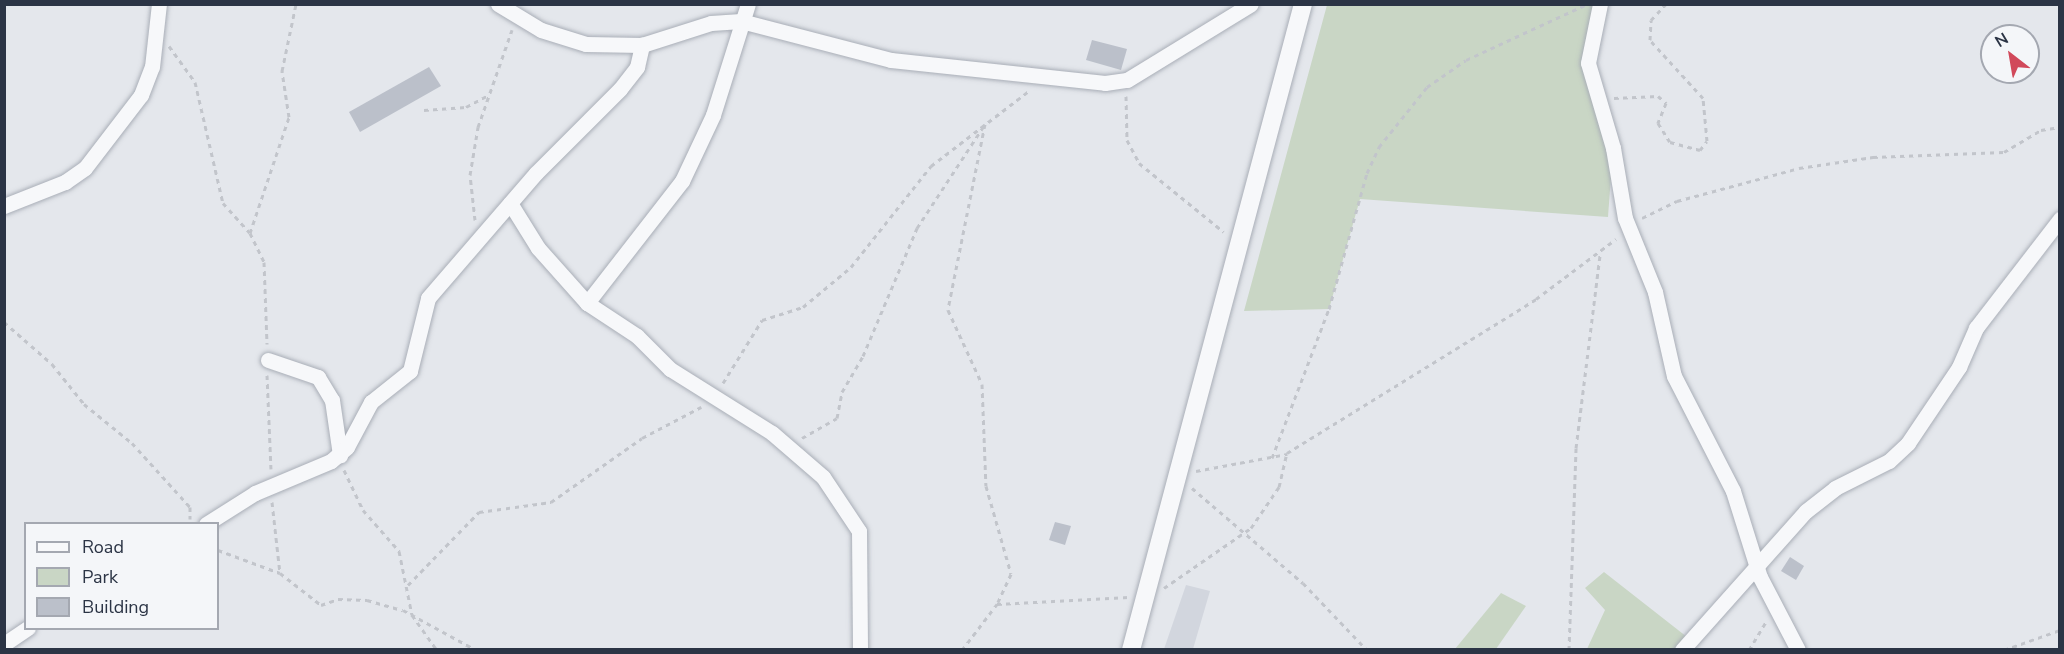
<!DOCTYPE html>
<style>
body{margin:0}
#map{position:relative;width:2064px;height:654px;overflow:hidden;background:#e4e7ec;font-family:"Nunito Sans",sans-serif}
div>[style]{position:absolute}
.built>*{inset:0;background:#d2d6de}
.green>*{inset:0;background:#c9d6c5}
.building>*{inset:0;background:#bbc0ca}
.path>*{height:3px;margin-top:-1.5px;transform-origin:0;background:repeating-linear-gradient(90deg,#c2c5cb 0 4.5px,transparent 0 9px)}
.roads{filter:drop-shadow(0 0 2px #a9aeb7) drop-shadow(0 0 2px #a9aeb7)}
.minor>*{height:15px;margin:-7.5px;padding:0 7.5px;transform-origin:7.5px;border-radius:7.5px;background:#f7f8fa}
.tertiary>*{height:18px;margin:-9px;padding:0 9px;transform-origin:9px;border-radius:9px;background:#f7f8fa}
span{translate:-50% -50%;white-space:nowrap;text-align:center;line-height:1.15;-webkit-text-stroke:4.5px #f4f6f9;paint-order:stroke}
.frame{position:absolute;inset:0;border:6px solid #2b3445;pointer-events:none}
.legend{position:absolute;left:24px;top:522px;width:195px;height:108px;box-sizing:border-box;background:#f4f6f9;border:2px solid #a4a8b1;margin:0;padding:8px 10px;list-style:none;font-size:18px;color:#2b3445}
.legend li{display:flex;align-items:center;gap:12px;height:30px}
.legend b{width:30px;border:2px solid #a4a8b1}
.north{position:absolute;left:1980px;top:24px;width:60px;height:60px;box-sizing:border-box;background:#f4f6f9;border:2px solid #a4a8b1;border-radius:50%;rotate:329deg;font-size:16px;font-weight:700;line-height:24px;text-align:center;color:#2b3445}
.north::after{content:'';display:block;margin:auto;width:21px;height:27px;background:#d1495b;clip-path:polygon(50% 0,100% 100%,50% 72%,0 100%)}
</style>
<div id="map">
<div class="built">
<div style="clip-path:polygon(1186px 585px,1210px 591px,1193px 649px,1164px 649px)"></div>
</div>
<div class="green">
<div style="clip-path:polygon(1327px 5px,1600px 5px,1588px 63px,1613px 148px,1608px 217px,1360px 199px,1329px 309px,1244px 311px)"></div>
<div style="clip-path:polygon(1604px 572px,1687px 637px,1676px 649px,1587px 649px,1605px 610px,1585px 588px)"></div>
<div style="clip-path:polygon(1501px 593px,1526px 606px,1496px 649px,1455px 649px)"></div>
</div>
<div class="building">
<div style="clip-path:polygon(1092px 40px,1127px 49px,1121px 70px,1086px 60px)"></div>
<div style="clip-path:polygon(429px 67px,441px 86px,360px 132px,349px 112px)"></div>
<div style="clip-path:polygon(1055px 522px,1071px 526px,1065px 545px,1049px 540px)"></div>
<div style="clip-path:polygon(1790px 557px,1804px 566px,1796px 580px,1781px 571px)"></div>
</div>
<div class="path">
<div style="left:169px;top:46px;width:44px;rotate:54.2deg"></div>
<div style="left:195px;top:82px;width:124px;rotate:77deg"></div>
<div style="left:223px;top:203px;width:40px;rotate:48deg"></div>
<div style="left:250px;top:233px;width:32px;rotate:64deg"></div>
<div style="left:264px;top:262px;width:82px;rotate:87.9deg"></div>
<div style="left:1126px;top:96px;width:44px;rotate:88.7deg"></div>
<div style="left:1127px;top:140px;width:26px;rotate:62deg"></div>
<div style="left:1139px;top:163px;width:109px;rotate:39.1deg"></div>
<div style="left:1614px;top:98px;width:44px;rotate:-2.6deg"></div>
<div style="left:1658px;top:96px;width:11px;rotate:41deg"></div>
<div style="left:1666px;top:103px;width:22px;rotate:112deg"></div>
<div style="left:1658px;top:123px;width:22px;rotate:58deg"></div>
<div style="left:1670px;top:142px;width:31px;rotate:15deg"></div>
<div style="left:1700px;top:150px;width:11px;rotate:-52deg"></div>
<div style="left:1707px;top:141px;width:43px;rotate:-95.3deg"></div>
<div style="left:1703px;top:98px;width:79px;rotate:-132.4deg"></div>
<div style="left:1650px;top:40px;width:20px;rotate:-87deg"></div>
<div style="left:1651px;top:20px;width:22px;rotate:-47deg"></div>
<div style="left:424px;top:110px;width:42px;rotate:-4.1deg"></div>
<div style="left:466px;top:107px;width:26px;rotate:-28deg"></div>
<div style="left:1642px;top:218px;width:39px;rotate:-26deg"></div>
<div style="left:1677px;top:201px;width:126px;rotate:-15.1deg"></div>
<div style="left:1799px;top:168px;width:75px;rotate:-8.5deg"></div>
<div style="left:1873px;top:157px;width:131px;rotate:-2.2deg"></div>
<div style="left:2004px;top:152px;width:43px;rotate:-30.7deg"></div>
<div style="left:2041px;top:130px;width:19px;rotate:-9deg"></div>
<div style="left:475px;top:220px;width:45px;rotate:-96.3deg"></div>
<div style="left:470px;top:175px;width:49px;rotate:-80.5deg"></div>
<div style="left:478px;top:127px;width:103px;rotate:-70.7deg"></div>
<div style="left:250px;top:233px;width:122px;rotate:-71.4deg"></div>
<div style="left:289px;top:117px;width:47px;rotate:-98.7deg"></div>
<div style="left:282px;top:71px;width:68px;rotate:-78.2deg"></div>
<div style="left:4px;top:322px;width:64px;rotate:41.2deg"></div>
<div style="left:52px;top:364px;width:51px;rotate:51.3deg"></div>
<div style="left:84px;top:404px;width:62px;rotate:39.1deg"></div>
<div style="left:132px;top:443px;width:86px;rotate:47.8deg"></div>
<div style="left:190px;top:507px;width:12px;rotate:90deg"></div>
<div style="left:267px;top:375px;width:94px;rotate:87.6deg"></div>
<div style="left:723px;top:383px;width:74px;rotate:-58.2deg"></div>
<div style="left:762px;top:320px;width:43px;rotate:-17.6deg"></div>
<div style="left:803px;top:307px;width:62px;rotate:-39.8deg"></div>
<div style="left:851px;top:267px;width:129px;rotate:-51.6deg"></div>
<div style="left:931px;top:166px;width:125px;rotate:-37.5deg"></div>
<div style="left:802px;top:438px;width:40px;rotate:-29.7deg"></div>
<div style="left:837px;top:418px;width:26px;rotate:-79deg"></div>
<div style="left:842px;top:392px;width:42px;rotate:-59.7deg"></div>
<div style="left:863px;top:356px;width:139px;rotate:-67.1deg"></div>
<div style="left:917px;top:228px;width:124px;rotate:-56.8deg"></div>
<div style="left:985px;top:124px;width:190px;rotate:101.3deg"></div>
<div style="left:948px;top:310px;width:81px;rotate:65.3deg"></div>
<div style="left:982px;top:384px;width:102px;rotate:87.8deg"></div>
<div style="left:986px;top:486px;width:91px;rotate:74.1deg"></div>
<div style="left:1011px;top:574px;width:31px;rotate:115deg"></div>
<div style="left:1272px;top:458px;width:160px;rotate:-69.1deg"></div>
<div style="left:1329px;top:309px;width:141px;rotate:-74.4deg"></div>
<div style="left:1367px;top:173px;width:29px;rotate:-65deg"></div>
<div style="left:1379px;top:147px;width:77px;rotate:-51.3deg"></div>
<div style="left:1427px;top:87px;width:47px;rotate:-34.7deg"></div>
<div style="left:1466px;top:60px;width:131px;rotate:-24.8deg"></div>
<div style="left:344px;top:470px;width:44px;rotate:64.6deg"></div>
<div style="left:363px;top:510px;width:55px;rotate:48.7deg"></div>
<div style="left:399px;top:551px;width:65px;rotate:78.5deg"></div>
<div style="left:412px;top:615px;width:43px;rotate:54.5deg"></div>
<div style="left:1196px;top:471px;width:93px;rotate:-10.6deg"></div>
<div style="left:1192px;top:488px;width:146px;rotate:40.6deg"></div>
<div style="left:1303px;top:583px;width:93px;rotate:46.3deg"></div>
<div style="left:272px;top:502px;width:71px;rotate:83.6deg"></div>
<div style="left:218px;top:550px;width:66px;rotate:20.4deg"></div>
<div style="left:280px;top:573px;width:52px;rotate:38deg"></div>
<div style="left:321px;top:605px;width:18px;rotate:-19deg"></div>
<div style="left:338px;top:599px;width:29px;rotate:2deg"></div>
<div style="left:367px;top:600px;width:37px;rotate:16deg"></div>
<div style="left:403px;top:610px;width:83px;rotate:28.7deg"></div>
<div style="left:408px;top:585px;width:102px;rotate:-45.8deg"></div>
<div style="left:479px;top:512px;width:73px;rotate:-7.9deg"></div>
<div style="left:551px;top:502px;width:111px;rotate:-35.1deg"></div>
<div style="left:642px;top:438px;width:67px;rotate:-27.7deg"></div>
<div style="left:1164px;top:588px;width:106px;rotate:-34.6deg"></div>
<div style="left:1251px;top:528px;width:50px;rotate:-55.7deg"></div>
<div style="left:1279px;top:487px;width:35px;rotate:-77deg"></div>
<div style="left:1287px;top:453px;width:293px;rotate:-31.7deg"></div>
<div style="left:1536px;top:299px;width:100px;rotate:-36.9deg"></div>
<div style="left:962px;top:650px;width:58px;rotate:-52.7deg"></div>
<div style="left:997px;top:604px;width:132px;rotate:-3deg"></div>
<div style="left:1569px;top:650px;width:202px;rotate:-88deg"></div>
<div style="left:1576px;top:448px;width:195px;rotate:-82.9deg"></div>
<div style="left:1749px;top:650px;width:33px;rotate:-59deg"></div>
<div style="left:2004px;top:650px;width:59px;rotate:-19.7deg"></div>
</div>
<div class="roads">
<div class="minor">
<div style="left:498px;top:4px;width:50px;rotate:31.2deg"></div>
<div style="left:541px;top:30px;width:47px;rotate:17.3deg"></div>
<div style="left:586px;top:44px;width:56px;rotate:1deg"></div>
<div style="left:642px;top:45px;width:72px;rotate:-17.7deg"></div>
<div style="left:711px;top:23px;width:30px;rotate:-4deg"></div>
<div style="left:741px;top:21px;width:155px;rotate:14.6deg"></div>
<div style="left:891px;top:60px;width:215px;rotate:6.1deg"></div>
<div style="left:1105px;top:83px;width:22px;rotate:-8deg"></div>
<div style="left:1127px;top:80px;width:145px;rotate:-31.5deg"></div>
<div style="left:1600px;top:4px;width:60px;rotate:101.5deg"></div>
<div style="left:1588px;top:63px;width:89px;rotate:73.6deg"></div>
<div style="left:1613px;top:148px;width:71px;rotate:80.3deg"></div>
<div style="left:1625px;top:218px;width:80px;rotate:67.9deg"></div>
<div style="left:1655px;top:292px;width:86px;rotate:77.3deg"></div>
<div style="left:1674px;top:376px;width:129px;rotate:62.8deg"></div>
<div style="left:1733px;top:491px;width:90px;rotate:72.6deg"></div>
<div style="left:1760px;top:577px;width:82px;rotate:62.5deg"></div>
<div style="left:510px;top:203px;width:53px;rotate:58.1deg"></div>
<div style="left:538px;top:248px;width:74px;rotate:48.3deg"></div>
<div style="left:587px;top:303px;width:60px;rotate:33.4deg"></div>
<div style="left:637px;top:336px;width:47px;rotate:45deg"></div>
<div style="left:670px;top:369px;width:120px;rotate:32.1deg"></div>
<div style="left:772px;top:433px;width:67px;rotate:40.8deg"></div>
<div style="left:823px;top:477px;width:65px;rotate:56.3deg"></div>
<div style="left:859px;top:531px;width:119px;rotate:89.5deg"></div>
<div style="left:4px;top:206px;width:66px;rotate:-21.5deg"></div>
<div style="left:65px;top:182px;width:24px;rotate:-35deg"></div>
<div style="left:85px;top:168px;width:92px;rotate:-52.5deg"></div>
<div style="left:141px;top:95px;width:30px;rotate:-69deg"></div>
<div style="left:152px;top:67px;width:63px;rotate:-83.7deg"></div>
<div style="left:587px;top:303px;width:155px;rotate:-52.1deg"></div>
<div style="left:682px;top:181px;width:73px;rotate:-64.8deg"></div>
<div style="left:713px;top:115px;width:116px;rotate:-72.5deg"></div>
<div style="left:268px;top:360px;width:53px;rotate:18.8deg"></div>
<div style="left:318px;top:377px;width:27px;rotate:59deg"></div>
<div style="left:332px;top:400px;width:56px;rotate:81.7deg"></div>
<div style="left:206px;top:524px;width:58px;rotate:-32.3deg"></div>
<div style="left:255px;top:493px;width:82px;rotate:-22.8deg"></div>
<div style="left:331px;top:461px;width:21px;rotate:-41deg"></div>
<div style="left:347px;top:447px;width:51px;rotate:-61.9deg"></div>
<div style="left:371px;top:402px;width:50px;rotate:-38.5deg"></div>
<div style="left:410px;top:371px;width:75px;rotate:-76.1deg"></div>
<div style="left:428px;top:298px;width:165px;rotate:-49.2deg"></div>
<div style="left:536px;top:173px;width:119px;rotate:-45deg"></div>
<div style="left:620px;top:89px;width:28px;rotate:-52deg"></div>
<div style="left:637px;top:67px;width:23px;rotate:-77deg"></div>
<div style="left:4px;top:644px;width:29px;rotate:-34deg"></div>
<div style="left:1682px;top:650px;width:186px;rotate:-48.3deg"></div>
<div style="left:1806px;top:511px;width:37px;rotate:-38deg"></div>
<div style="left:1835px;top:488px;width:60px;rotate:-26.6deg"></div>
<div style="left:1889px;top:461px;width:26px;rotate:-43deg"></div>
<div style="left:1908px;top:443px;width:92px;rotate:-56.1deg"></div>
<div style="left:1959px;top:367px;width:43px;rotate:-66.4deg"></div>
<div style="left:1976px;top:328px;width:138px;rotate:-52.4deg"></div>
</div>
<div class="tertiary">
<div style="left:1131px;top:650px;width:669px;rotate:-75.09deg"></div>
</div>
</div>
<div class="frame"></div>
<ul class="legend">
<li><b style="height:8px;background:#f7f8fa"></b>Road</li>
<li><b style="height:16px;background:#c9d6c5"></b>Park</li>
<li><b style="height:16px;background:#bbc0ca"></b>Building</li>
</ul>
<div class="north">N</div>
</div>
